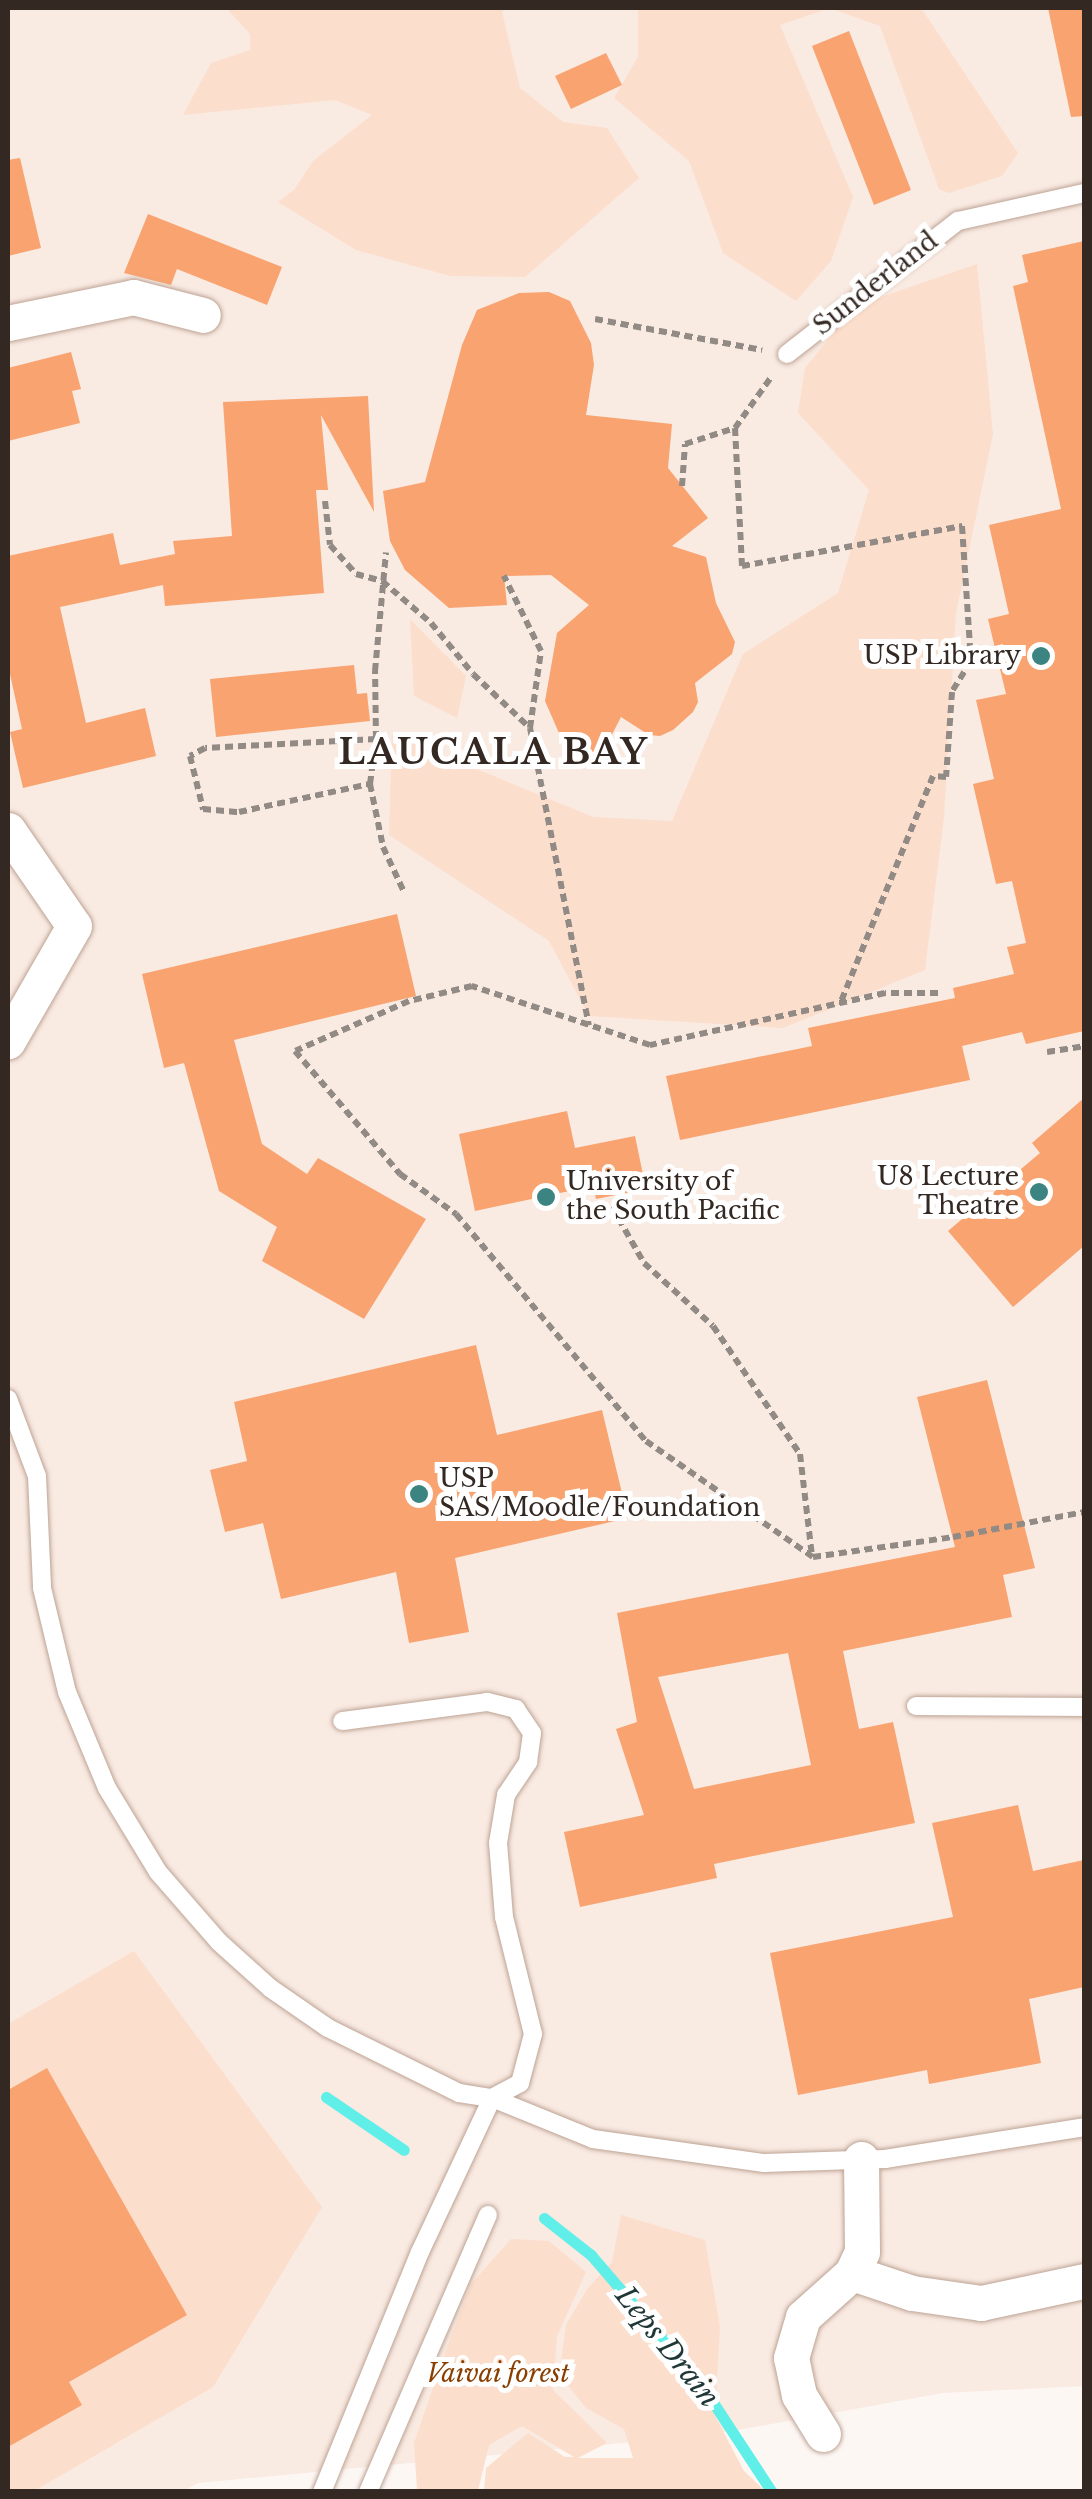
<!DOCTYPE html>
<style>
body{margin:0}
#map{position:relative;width:1092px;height:2499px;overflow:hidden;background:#fdf7f4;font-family:"Libre Baskerville",serif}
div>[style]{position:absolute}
.built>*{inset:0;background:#f9eae2}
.green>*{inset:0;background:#fcdecd}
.stream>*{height:11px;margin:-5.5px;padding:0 5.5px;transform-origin:5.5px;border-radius:5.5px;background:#60eee9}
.building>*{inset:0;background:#f8a370}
.path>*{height:6px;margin-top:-3px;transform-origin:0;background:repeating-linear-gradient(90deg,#928a85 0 8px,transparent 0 13px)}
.roads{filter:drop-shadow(0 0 2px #bda394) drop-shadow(0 0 2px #bda394)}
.service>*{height:18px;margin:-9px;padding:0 9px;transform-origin:9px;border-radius:9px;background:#fff}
.minor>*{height:35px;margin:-17.5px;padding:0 17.5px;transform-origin:17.5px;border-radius:17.5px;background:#fff}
.dots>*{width:28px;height:28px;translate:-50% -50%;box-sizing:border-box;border:5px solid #fff;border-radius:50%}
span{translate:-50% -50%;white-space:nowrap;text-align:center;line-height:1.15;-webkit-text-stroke:10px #fff;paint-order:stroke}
.street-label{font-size:25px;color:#332822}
.poi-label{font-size:25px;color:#332822}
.right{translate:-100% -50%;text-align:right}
.left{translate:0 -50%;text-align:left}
.park-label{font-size:25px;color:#8a3f00;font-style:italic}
.water-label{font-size:28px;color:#1f3736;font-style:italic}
.district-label{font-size:35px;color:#332822;font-weight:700;letter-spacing:2.5px}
.frame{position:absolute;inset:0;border:10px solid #332822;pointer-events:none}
</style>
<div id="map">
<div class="built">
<div style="clip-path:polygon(8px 8px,1084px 8px,1084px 2386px,943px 2393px,716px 2434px,198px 2483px,184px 2491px,8px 2492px)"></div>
</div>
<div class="green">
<div style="clip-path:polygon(232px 8px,506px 8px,502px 12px,520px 88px,563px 122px,607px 128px,639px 178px,525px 277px,450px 276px,356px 250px,278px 202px,294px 190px,313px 161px,372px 115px,335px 100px,183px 115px,211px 63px,250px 50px,250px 34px,229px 11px)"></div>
<div style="clip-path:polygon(638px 8px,921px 8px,1018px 153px,1002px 176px,949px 193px,939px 189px,880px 26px,830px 8px,780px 25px,853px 197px,831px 261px,796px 301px,723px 253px,689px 161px,614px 98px,638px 57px)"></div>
<div style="clip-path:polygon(977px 264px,993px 434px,956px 613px,944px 817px,925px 970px,783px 1028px,589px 1016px,549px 941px,389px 835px,392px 734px,593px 817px,672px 821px,743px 654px,838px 593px,869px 490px,798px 413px,805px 368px,855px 306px)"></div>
<div style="clip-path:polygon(410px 619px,466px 676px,457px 718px,414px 696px)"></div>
<div style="clip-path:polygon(134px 1951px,322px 2207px,213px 2387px,34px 2491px,8px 2491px,8px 2024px)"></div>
<div style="clip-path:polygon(621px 2215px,705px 2240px,720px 2327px,715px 2416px,744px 2471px,765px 2491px,484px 2491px,486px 2468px,528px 2433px,565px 2457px,574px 2457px,522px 2426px,489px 2445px,478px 2491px,417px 2491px,414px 2443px,449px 2342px,471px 2284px,511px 2239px,549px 2241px,586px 2272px,557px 2336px,553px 2390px,607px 2443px,578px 2458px,633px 2458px,624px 2429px,586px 2408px,559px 2374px,566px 2325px,587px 2289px,612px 2262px)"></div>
</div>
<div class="stream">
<div style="left:326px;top:2097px;width:94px;rotate:34.2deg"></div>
<div style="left:544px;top:2218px;width:60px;rotate:38.2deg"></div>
<div style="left:591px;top:2255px;width:166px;rotate:49.4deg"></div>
<div style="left:699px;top:2381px;width:133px;rotate:56.7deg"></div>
</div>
<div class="building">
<div style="clip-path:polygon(1048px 8px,1084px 8px,1084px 116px,1071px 117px)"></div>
<div style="clip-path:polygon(849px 31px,911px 190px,874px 205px,812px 46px)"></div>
<div style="clip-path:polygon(606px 53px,622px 85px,571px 109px,555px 76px)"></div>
<div style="clip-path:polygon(20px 158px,41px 248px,8px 256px,8px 160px)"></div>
<div style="clip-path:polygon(148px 214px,282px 267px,267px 305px,177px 269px,171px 285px,124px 273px)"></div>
<div style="clip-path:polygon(1084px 241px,1084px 1031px,1026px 1044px,1022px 1032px,962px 1046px,970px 1080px,680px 1140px,666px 1076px,812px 1046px,808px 1028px,955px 998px,953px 988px,1014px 974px,1007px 947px,1026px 943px,1012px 881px,996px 884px,973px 784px,994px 779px,976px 700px,1006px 694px,988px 619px,1009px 614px,989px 525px,1061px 509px,1013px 286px,1028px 282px,1022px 255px)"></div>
<div style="clip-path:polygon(549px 292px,570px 301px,591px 343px,594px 365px,586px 415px,672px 424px,668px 468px,708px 518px,672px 546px,706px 557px,716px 603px,735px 642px,732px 654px,695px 683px,698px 702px,693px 712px,673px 730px,660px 736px,649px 735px,621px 717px,605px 748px,591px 753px,577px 749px,559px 733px,545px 701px,557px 633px,589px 605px,551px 575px,504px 576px,507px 605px,449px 608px,405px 570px,390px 541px,383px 491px,425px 482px,462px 345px,477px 310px,519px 293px)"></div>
<div style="clip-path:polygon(71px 352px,81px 389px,72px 391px,80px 423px,8px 441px,8px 368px)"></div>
<div style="clip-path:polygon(368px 396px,374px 512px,321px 415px,328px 490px,316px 490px,324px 593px,165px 606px,163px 585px,60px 607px,86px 723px,145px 708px,156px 756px,23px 788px,10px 732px,22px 729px,8px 665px,8px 556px,113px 533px,120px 565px,175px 554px,173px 541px,232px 536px,223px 402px)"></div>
<div style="clip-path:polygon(354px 665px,357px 694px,367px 693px,370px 721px,216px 737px,210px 679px)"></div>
<div style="clip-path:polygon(397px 914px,416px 996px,234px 1040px,262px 1144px,307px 1174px,318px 1158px,426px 1219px,364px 1319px,262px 1261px,277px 1227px,219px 1191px,184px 1063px,164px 1068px,142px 974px)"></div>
<div style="clip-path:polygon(1084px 1098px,1084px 1246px,1013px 1307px,948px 1231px,1040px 1153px,1032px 1143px)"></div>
<div style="clip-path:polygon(567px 1111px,575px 1148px,635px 1136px,646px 1189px,596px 1199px,593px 1186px,475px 1211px,459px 1134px)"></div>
<div style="clip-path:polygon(476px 1345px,497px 1435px,602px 1410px,628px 1518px,455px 1558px,469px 1632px,409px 1643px,396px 1572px,281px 1599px,263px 1523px,225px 1532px,210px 1470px,247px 1461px,234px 1402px)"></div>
<div style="clip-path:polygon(evenodd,987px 1380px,1035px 1568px,1003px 1575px,1012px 1617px,843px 1651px,859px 1729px,893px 1722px,915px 1823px,714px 1864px,717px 1878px,580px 1907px,564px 1832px,644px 1815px,616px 1729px,637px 1722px,617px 1613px,955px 1547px,917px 1397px,987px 1380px,788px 1653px,811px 1765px,694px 1789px,658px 1677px,788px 1653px)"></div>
<div style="clip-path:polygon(1018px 1805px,1033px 1871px,1084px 1860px,1084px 1987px,1029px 1999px,1041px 2063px,929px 2084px,927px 2070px,798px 2095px,770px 1953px,953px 1917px,932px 1823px)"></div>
<div style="clip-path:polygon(47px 2068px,187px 2315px,69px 2382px,82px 2405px,8px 2447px,8px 2090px)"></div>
</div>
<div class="path">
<div style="left:595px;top:319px;width:170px;rotate:10.5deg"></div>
<div style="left:735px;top:428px;width:138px;rotate:87.1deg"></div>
<div style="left:742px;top:566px;width:224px;rotate:-10.3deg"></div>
<div style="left:962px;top:526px;width:135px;rotate:86.2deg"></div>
<div style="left:971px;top:661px;width:36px;rotate:122deg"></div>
<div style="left:952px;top:692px;width:85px;rotate:94deg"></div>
<div style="left:946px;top:777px;width:13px;rotate:-176deg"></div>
<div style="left:933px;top:776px;width:244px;rotate:112.2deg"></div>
<div style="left:682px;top:486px;width:42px;rotate:-85.9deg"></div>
<div style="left:685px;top:444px;width:52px;rotate:-17.7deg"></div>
<div style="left:735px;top:428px;width:64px;rotate:-54.6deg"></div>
<div style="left:325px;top:501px;width:44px;rotate:83.5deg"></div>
<div style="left:330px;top:545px;width:39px;rotate:48deg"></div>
<div style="left:356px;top:574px;width:27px;rotate:15deg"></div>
<div style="left:382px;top:581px;width:65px;rotate:40.6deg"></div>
<div style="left:431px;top:623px;width:66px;rotate:50.5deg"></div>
<div style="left:473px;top:674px;width:79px;rotate:43.5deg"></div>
<div style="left:530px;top:728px;width:78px;rotate:-81.9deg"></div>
<div style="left:541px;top:651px;width:84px;rotate:-116.3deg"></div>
<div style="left:530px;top:728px;width:303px;rotate:78.8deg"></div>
<div style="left:376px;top:739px;width:171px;rotate:177deg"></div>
<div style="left:205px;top:748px;width:17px;rotate:152deg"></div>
<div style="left:190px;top:756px;width:55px;rotate:76.2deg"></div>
<div style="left:203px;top:809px;width:36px;rotate:5deg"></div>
<div style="left:239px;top:812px;width:134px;rotate:-12.1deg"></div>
<div style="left:370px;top:784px;width:45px;rotate:-82.4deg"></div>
<div style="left:376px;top:739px;width:68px;rotate:-90.8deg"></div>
<div style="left:375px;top:671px;width:119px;rotate:-84.7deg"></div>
<div style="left:370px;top:784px;width:64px;rotate:78.3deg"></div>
<div style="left:383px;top:847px;width:50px;rotate:65deg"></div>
<div style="left:938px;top:993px;width:53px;rotate:180deg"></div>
<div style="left:885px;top:993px;width:241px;rotate:167.5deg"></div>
<div style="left:650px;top:1045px;width:188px;rotate:-161.7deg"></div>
<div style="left:472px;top:986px;width:65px;rotate:166.6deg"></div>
<div style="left:409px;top:1001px;width:124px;rotate:156.3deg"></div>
<div style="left:295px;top:1051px;width:162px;rotate:49.5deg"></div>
<div style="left:400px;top:1174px;width:69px;rotate:35.5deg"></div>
<div style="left:456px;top:1214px;width:296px;rotate:50.1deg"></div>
<div style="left:646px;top:1441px;width:203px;rotate:34.8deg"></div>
<div style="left:813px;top:1557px;width:141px;rotate:-8.1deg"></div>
<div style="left:953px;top:1537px;width:133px;rotate:-10.8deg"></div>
<div style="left:1047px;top:1052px;width:37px;rotate:-9deg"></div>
<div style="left:612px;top:1207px;width:64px;rotate:60.3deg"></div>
<div style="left:644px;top:1263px;width:93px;rotate:42.4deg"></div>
<div style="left:713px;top:1326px;width:155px;rotate:55.8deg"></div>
<div style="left:800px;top:1454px;width:103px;rotate:83.3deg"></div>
</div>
<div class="roads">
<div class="service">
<div style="left:787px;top:354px;width:217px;rotate:-37.9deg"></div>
<div style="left:958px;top:221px;width:129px;rotate:-12.5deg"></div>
<div style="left:8px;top:1399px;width:82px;rotate:69.4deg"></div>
<div style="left:37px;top:1476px;width:112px;rotate:87.4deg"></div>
<div style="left:42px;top:1588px;width:107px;rotate:76.5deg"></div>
<div style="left:67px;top:1692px;width:104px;rotate:67.4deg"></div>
<div style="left:107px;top:1788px;width:98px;rotate:58.7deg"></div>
<div style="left:158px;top:1872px;width:93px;rotate:48.9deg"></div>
<div style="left:219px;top:1942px;width:69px;rotate:42deg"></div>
<div style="left:270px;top:1988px;width:70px;rotate:34.6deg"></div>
<div style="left:328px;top:2028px;width:146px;rotate:26.4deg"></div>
<div style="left:459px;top:2093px;width:33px;rotate:9deg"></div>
<div style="left:492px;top:2098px;width:109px;rotate:22.1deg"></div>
<div style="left:593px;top:2139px;width:173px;rotate:8deg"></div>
<div style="left:764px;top:2163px;width:121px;rotate:-1.9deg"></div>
<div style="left:885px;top:2159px;width:202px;rotate:-9.1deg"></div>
<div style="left:916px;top:1706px;width:168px;rotate:0.3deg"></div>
<div style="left:322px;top:2492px;width:259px;rotate:-67.8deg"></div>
<div style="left:420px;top:2252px;width:170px;rotate:-64.9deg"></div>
<div style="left:492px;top:2098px;width:32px;rotate:-28deg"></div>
<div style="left:520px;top:2083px;width:51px;rotate:-75.1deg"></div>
<div style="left:533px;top:2034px;width:121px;rotate:-103.9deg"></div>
<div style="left:504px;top:1917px;width:74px;rotate:-94.6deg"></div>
<div style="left:498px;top:1843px;width:49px;rotate:-80.5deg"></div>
<div style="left:506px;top:1795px;width:40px;rotate:-56deg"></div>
<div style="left:528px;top:1762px;width:29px;rotate:-82deg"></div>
<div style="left:532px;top:1733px;width:29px;rotate:-124deg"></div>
<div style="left:516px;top:1709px;width:30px;rotate:-166deg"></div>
<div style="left:487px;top:1702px;width:146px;rotate:172.5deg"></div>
<div style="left:368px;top:2492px;width:302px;rotate:-66.6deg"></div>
</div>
<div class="minor">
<div style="left:8px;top:323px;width:128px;rotate:-11.7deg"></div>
<div style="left:133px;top:297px;width:72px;rotate:14.4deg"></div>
<div style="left:8px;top:830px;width:116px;rotate:55.5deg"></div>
<div style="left:74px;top:926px;width:133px;rotate:119.9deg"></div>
<div style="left:852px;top:2273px;width:63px;rotate:18.4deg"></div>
<div style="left:912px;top:2293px;width:70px;rotate:8.2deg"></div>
<div style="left:981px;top:2303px;width:105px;rotate:-12.1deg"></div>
<div style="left:823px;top:2434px;width:46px;rotate:-121.6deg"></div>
<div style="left:799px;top:2395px;width:38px;rotate:-102deg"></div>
<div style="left:791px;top:2358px;width:43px;rotate:-73.7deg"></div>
<div style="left:803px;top:2317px;width:66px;rotate:-41.9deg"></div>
<div style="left:852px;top:2273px;width:23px;rotate:-65deg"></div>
<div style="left:862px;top:2252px;width:93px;rotate:-90.6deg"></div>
</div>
</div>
<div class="dots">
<div style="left:1041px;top:656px;background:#3c8481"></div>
<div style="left:1039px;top:1192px;background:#3c8481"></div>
<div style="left:546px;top:1197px;background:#3c8481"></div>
<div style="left:419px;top:1494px;background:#3c8481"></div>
</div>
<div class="street-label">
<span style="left:876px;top:284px;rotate:-38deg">Sunderland</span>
</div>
<div class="poi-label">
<span class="right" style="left:1021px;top:656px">USP Library</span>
<span class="right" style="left:1019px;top:1192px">U8 Lecture<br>Theatre</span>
<span class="left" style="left:566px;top:1197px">University of<br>the South Pacific</span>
<span class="left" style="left:439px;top:1494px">USP<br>SAS/Moodle/Foundation</span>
</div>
<div class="park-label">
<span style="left:498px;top:2374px">Vaivai forest</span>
</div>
<div class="water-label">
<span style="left:667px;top:2347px;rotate:51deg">Leps Drain</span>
</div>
<div class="district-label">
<span style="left:494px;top:752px">LAUCALA BAY</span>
</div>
<div class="frame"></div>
</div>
